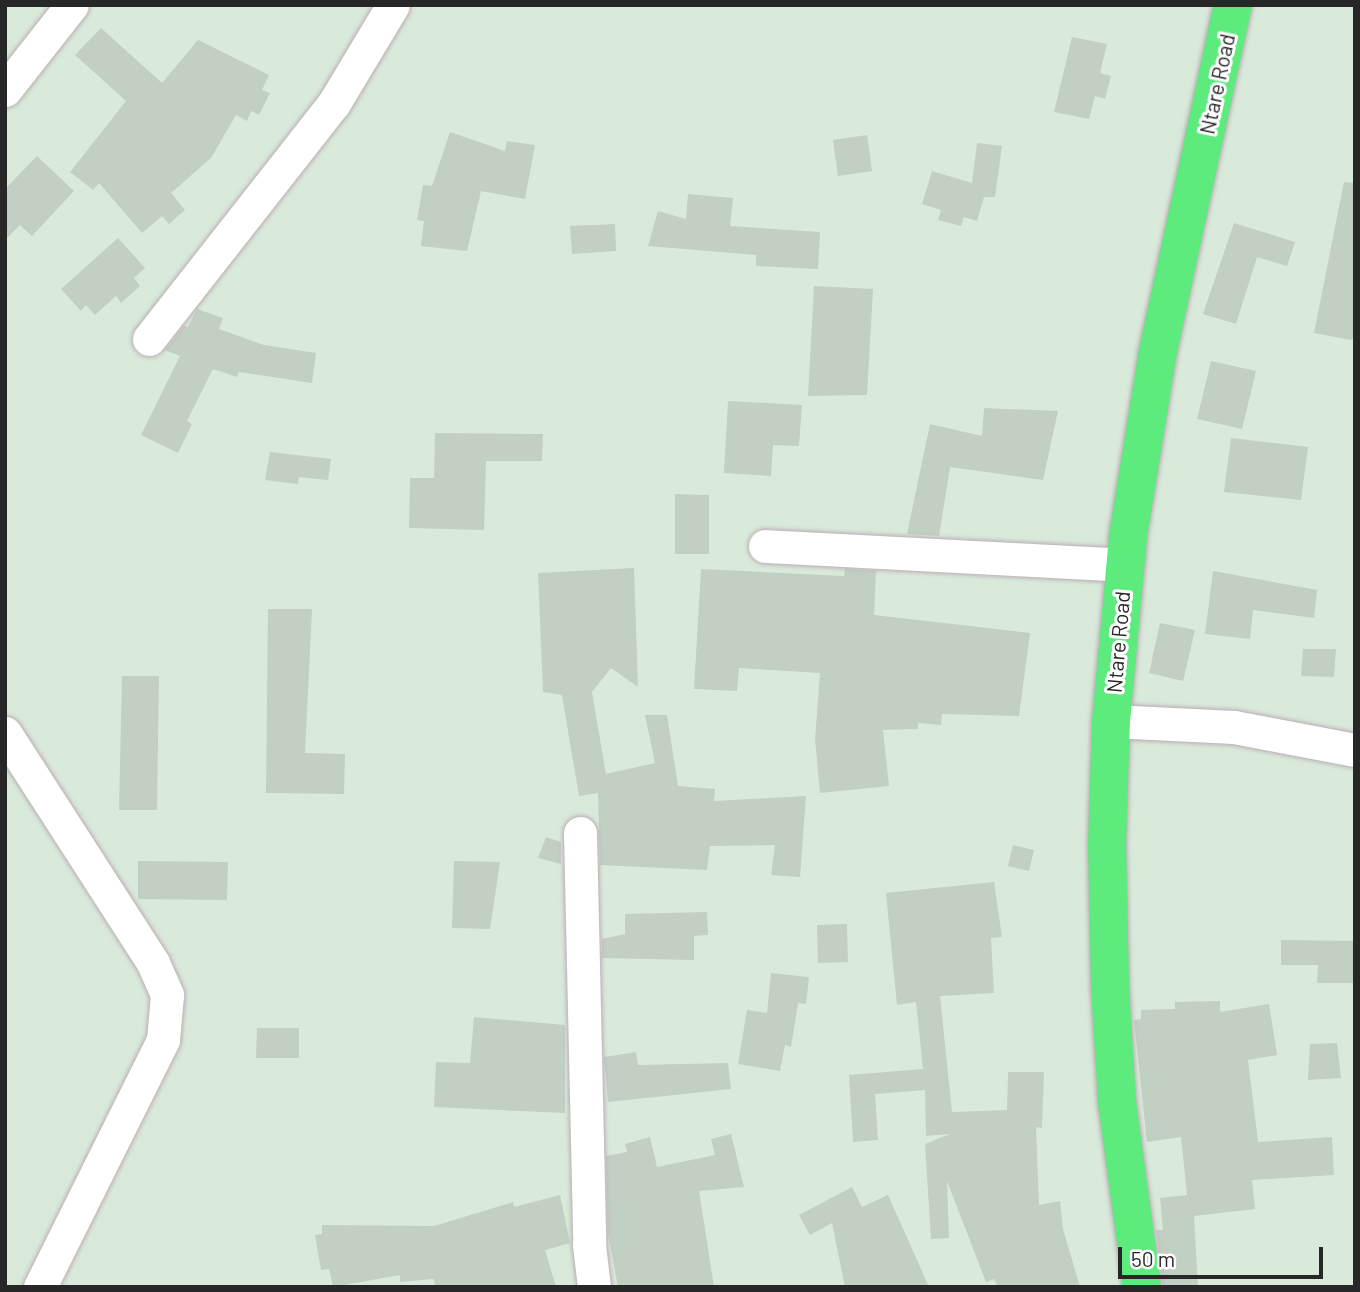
<!DOCTYPE html>
<style>
body{margin:0}
#map{position:relative;width:1360px;height:1292px;overflow:hidden;background:#d9eada;font-family:Barlow,sans-serif}
div>[style]{position:absolute}
.building>*{inset:0;background:#c2cfc3}
.roads{filter:drop-shadow(0 0 2px #bbadb7) drop-shadow(0 0 2px #bbadb7)}
.minor>*{height:33px;margin:-16.5px;padding:0 16.5px;transform-origin:16.5px;border-radius:16.5px;background:#fff}
.major>*{height:38px;margin:-19px;padding:0 19px;transform-origin:19px;border-radius:19px;background:#5deb7e}
span{translate:-50% -50%;white-space:nowrap;text-align:center;line-height:1.15;-webkit-text-stroke:6px #fff;paint-order:stroke}
.street-label{font-size:21px;color:#272727}
.frame{position:absolute;inset:0;border:7px solid #272727;pointer-events:none}
.scale{position:absolute;left:1118px;top:1247px;width:205px;height:32px;box-sizing:border-box;border:4px solid #272727;border-top:0;padding-left:9px;font-size:21px;line-height:24px;white-space:nowrap;color:#272727;-webkit-text-stroke:5px #fff;paint-order:stroke}
</style>
<div id="map">
<div class="building">
<div style="clip-path:polygon(101px 28px,162px 83px,198px 40px,269px 75px,262px 90px,270px 93px,259px 115px,251px 111px,247px 121px,236px 115px,211px 158px,171px 193px,185px 210px,169px 224px,162px 216px,142px 233px,99px 183px,93px 190px,70px 172px,126px 101px,75px 55px)"></div>
<div style="clip-path:polygon(1072px 37px,1107px 44px,1100px 73px,1111px 76px,1105px 99px,1095px 96px,1089px 119px,1054px 112px)"></div>
<div style="clip-path:polygon(450px 132px,505px 151px,507px 141px,535px 145px,525px 199px,481px 191px,467px 251px,421px 246px,424px 221px,417px 220px,423px 185px,432px 186px)"></div>
<div style="clip-path:polygon(867px 135px,872px 171px,838px 176px,833px 140px)"></div>
<div style="clip-path:polygon(977px 143px,1002px 146px,995px 197px,984px 197px,977px 221px,964px 217px,961px 226px,938px 220px,941px 210px,922px 204px,932px 171px,972px 183px)"></div>
<div style="clip-path:polygon(37px 156px,74px 191px,32px 236px,20px 225px,5px 240px,5px 189px)"></div>
<div style="clip-path:polygon(1344px 182px,1355px 183px,1355px 337px,1351px 340px,1314px 333px)"></div>
<div style="clip-path:polygon(688px 194px,733px 198px,730px 226px,820px 232px,818px 269px,756px 266px,756px 255px,648px 246px,658px 211px,686px 219px)"></div>
<div style="clip-path:polygon(1234px 223px,1295px 242px,1287px 266px,1257px 257px,1236px 324px,1203px 314px)"></div>
<div style="clip-path:polygon(615px 224px,616px 251px,572px 254px,570px 226px)"></div>
<div style="clip-path:polygon(118px 238px,145px 268px,134px 278px,140px 286px,121px 303px,116px 296px,95px 315px,86px 305px,81px 311px,61px 289px)"></div>
<div style="clip-path:polygon(814px 286px,873px 289px,867px 395px,808px 396px)"></div>
<div style="clip-path:polygon(197px 309px,223px 318px,219px 329px,264px 345px,316px 353px,312px 383px,239px 372px,237px 377px,213px 369px,187px 421px,192px 424px,178px 453px,141px 435px,180px 356px,165px 350px,184px 326px,188px 327px)"></div>
<div style="clip-path:polygon(1211px 361px,1256px 371px,1242px 429px,1197px 419px)"></div>
<div style="clip-path:polygon(728px 401px,802px 405px,799px 446px,773px 445px,771px 476px,724px 473px)"></div>
<div style="clip-path:polygon(984px 408px,1058px 411px,1043px 480px,950px 467px,939px 536px,907px 534px,930px 424px,982px 436px)"></div>
<div style="clip-path:polygon(435px 433px,543px 434px,542px 461px,486px 461px,484px 530px,409px 528px,410px 478px,434px 478px)"></div>
<div style="clip-path:polygon(1231px 438px,1308px 447px,1301px 500px,1224px 492px)"></div>
<div style="clip-path:polygon(270px 452px,331px 459px,328px 480px,299px 477px,298px 484px,265px 480px)"></div>
<div style="clip-path:polygon(675px 494px,709px 495px,709px 554px,675px 554px)"></div>
<div style="clip-path:polygon(634px 568px,638px 687px,611px 668px,592px 692px,606px 774px,655px 763px,645px 715px,667px 715px,678px 786px,715px 789px,714px 801px,806px 796px,800px 877px,771px 875px,775px 845px,710px 846px,707px 870px,600px 865px,598px 793px,579px 796px,562px 695px,543px 692px,538px 573px)"></div>
<div style="clip-path:polygon(701px 569px,844px 576px,845px 569px,876px 571px,874px 615px,1030px 633px,1019px 716px,942px 714px,941px 725px,918px 723px,918px 729px,883px 730px,889px 786px,820px 793px,815px 739px,820px 673px,739px 668px,737px 691px,694px 689px)"></div>
<div style="clip-path:polygon(1213px 571px,1317px 590px,1314px 618px,1253px 610px,1250px 639px,1205px 634px)"></div>
<div style="clip-path:polygon(268px 609px,312px 609px,305px 753px,345px 754px,344px 794px,266px 793px)"></div>
<div style="clip-path:polygon(1160px 623px,1195px 630px,1183px 681px,1149px 673px)"></div>
<div style="clip-path:polygon(1303px 649px,1336px 649px,1334px 677px,1301px 676px)"></div>
<div style="clip-path:polygon(122px 676px,159px 676px,157px 810px,119px 810px)"></div>
<div style="clip-path:polygon(546px 837px,561px 842px,561px 864px,538px 858px)"></div>
<div style="clip-path:polygon(1013px 845px,1034px 850px,1029px 871px,1008px 866px)"></div>
<div style="clip-path:polygon(138px 861px,228px 862px,227px 900px,138px 899px)"></div>
<div style="clip-path:polygon(454px 861px,500px 862px,490px 929px,452px 928px)"></div>
<div style="clip-path:polygon(994px 882px,1002px 937px,991px 938px,994px 993px,940px 996px,952px 1112px,1007px 1110px,1008px 1072px,1044px 1072px,1042px 1128px,1036px 1127px,1039px 1205px,1060px 1201px,1063px 1229px,1080px 1287px,998px 1287px,994px 1279px,986px 1282px,947px 1181px,949px 1238px,931px 1239px,925px 1144px,950px 1134px,926px 1136px,925px 1090px,875px 1094px,878px 1140px,853px 1142px,849px 1075px,923px 1069px,916px 1002px,897px 1005px,886px 893px)"></div>
<div style="clip-path:polygon(707px 912px,708px 935px,694px 936px,694px 960px,602px 958px,602px 939px,625px 934px,625px 914px)"></div>
<div style="clip-path:polygon(847px 924px,848px 962px,818px 963px,817px 925px)"></div>
<div style="clip-path:polygon(1281px 940px,1355px 941px,1355px 983px,1317px 983px,1318px 965px,1281px 965px)"></div>
<div style="clip-path:polygon(771px 973px,809px 977px,806px 1004px,798px 1003px,791px 1047px,785px 1045px,780px 1071px,738px 1064px,747px 1010px,767px 1013px)"></div>
<div style="clip-path:polygon(1220px 1001px,1220px 1012px,1269px 1004px,1277px 1055px,1248px 1060px,1258px 1142px,1332px 1137px,1334px 1175px,1252px 1180px,1255px 1209px,1194px 1216px,1198px 1287px,1163px 1287px,1156px 1230px,1163px 1230px,1160px 1198px,1187px 1195px,1181px 1137px,1147px 1142px,1134px 1020px,1141px 1019px,1141px 1010px,1175px 1009px,1175px 1002px)"></div>
<div style="clip-path:polygon(474px 1017px,565px 1025px,565px 1113px,434px 1107px,436px 1062px,470px 1063px)"></div>
<div style="clip-path:polygon(257px 1028px,299px 1028px,299px 1058px,256px 1058px)"></div>
<div style="clip-path:polygon(1337px 1043px,1341px 1078px,1308px 1080px,1310px 1044px)"></div>
<div style="clip-path:polygon(636px 1052px,638px 1065px,728px 1063px,731px 1089px,608px 1102px,604px 1057px)"></div>
<div style="clip-path:polygon(731px 1134px,744px 1187px,699px 1191px,714px 1287px,618px 1287px,608px 1233px,606px 1156px,627px 1152px,625px 1144px,650px 1137px,657px 1167px,715px 1155px,711px 1139px)"></div>
<div style="clip-path:polygon(852px 1187px,862px 1207px,888px 1195px,929px 1287px,845px 1287px,832px 1223px,810px 1235px,799px 1215px)"></div>
<div style="clip-path:polygon(560px 1195px,570px 1243px,545px 1250px,556px 1287px,435px 1287px,434px 1279px,400px 1282px,400px 1275px,333px 1287px,329px 1269px,321px 1270px,315px 1235px,322px 1234px,322px 1225px,434px 1226px,513px 1202px,514px 1207px)"></div>
</div>
<div class="roads">
<div class="minor">
<div style="left:5px;top:90px;width:108px;rotate:-51.8deg"></div>
<div style="left:149px;top:339px;width:300px;rotate:-51.9deg"></div>
<div style="left:334px;top:103px;width:114px;rotate:-59deg"></div>
<div style="left:765px;top:546px;width:361px;rotate:3deg"></div>
<div style="left:1111px;top:721px;width:123px;rotate:2.8deg"></div>
<div style="left:1234px;top:727px;width:123px;rotate:10.8deg"></div>
<div style="left:5px;top:733px;width:274px;rotate:57.2deg"></div>
<div style="left:153px;top:963px;width:35px;rotate:66deg"></div>
<div style="left:167px;top:995px;width:45px;rotate:95.1deg"></div>
<div style="left:163px;top:1040px;width:276px;rotate:116.5deg"></div>
<div style="left:580px;top:833px;width:412px;rotate:88.7deg"></div>
<div style="left:589px;top:1245px;width:42px;rotate:83.2deg"></div>
</div>
<div class="major">
<div style="left:1142px;top:1287px;width:187px;rotate:-97.7deg"></div>
<div style="left:1117px;top:1102px;width:116px;rotate:-93.5deg"></div>
<div style="left:1110px;top:986px;width:140px;rotate:-91.2deg"></div>
<div style="left:1107px;top:846px;width:125px;rotate:-88.2deg"></div>
<div style="left:1111px;top:721px;width:186px;rotate:-84.7deg"></div>
<div style="left:1128px;top:536px;width:187px;rotate:-80.8deg"></div>
<div style="left:1158px;top:351px;width:354px;rotate:-77.8deg"></div>
</div>
</div>
<div class="street-label">
<span style="left:1217px;top:84px;rotate:-78deg">Ntare Road</span>
<span style="left:1118px;top:642px;rotate:-85deg">Ntare Road</span>
</div>
<div class="frame"></div>
<div class="scale">50 m</div>
</div>
